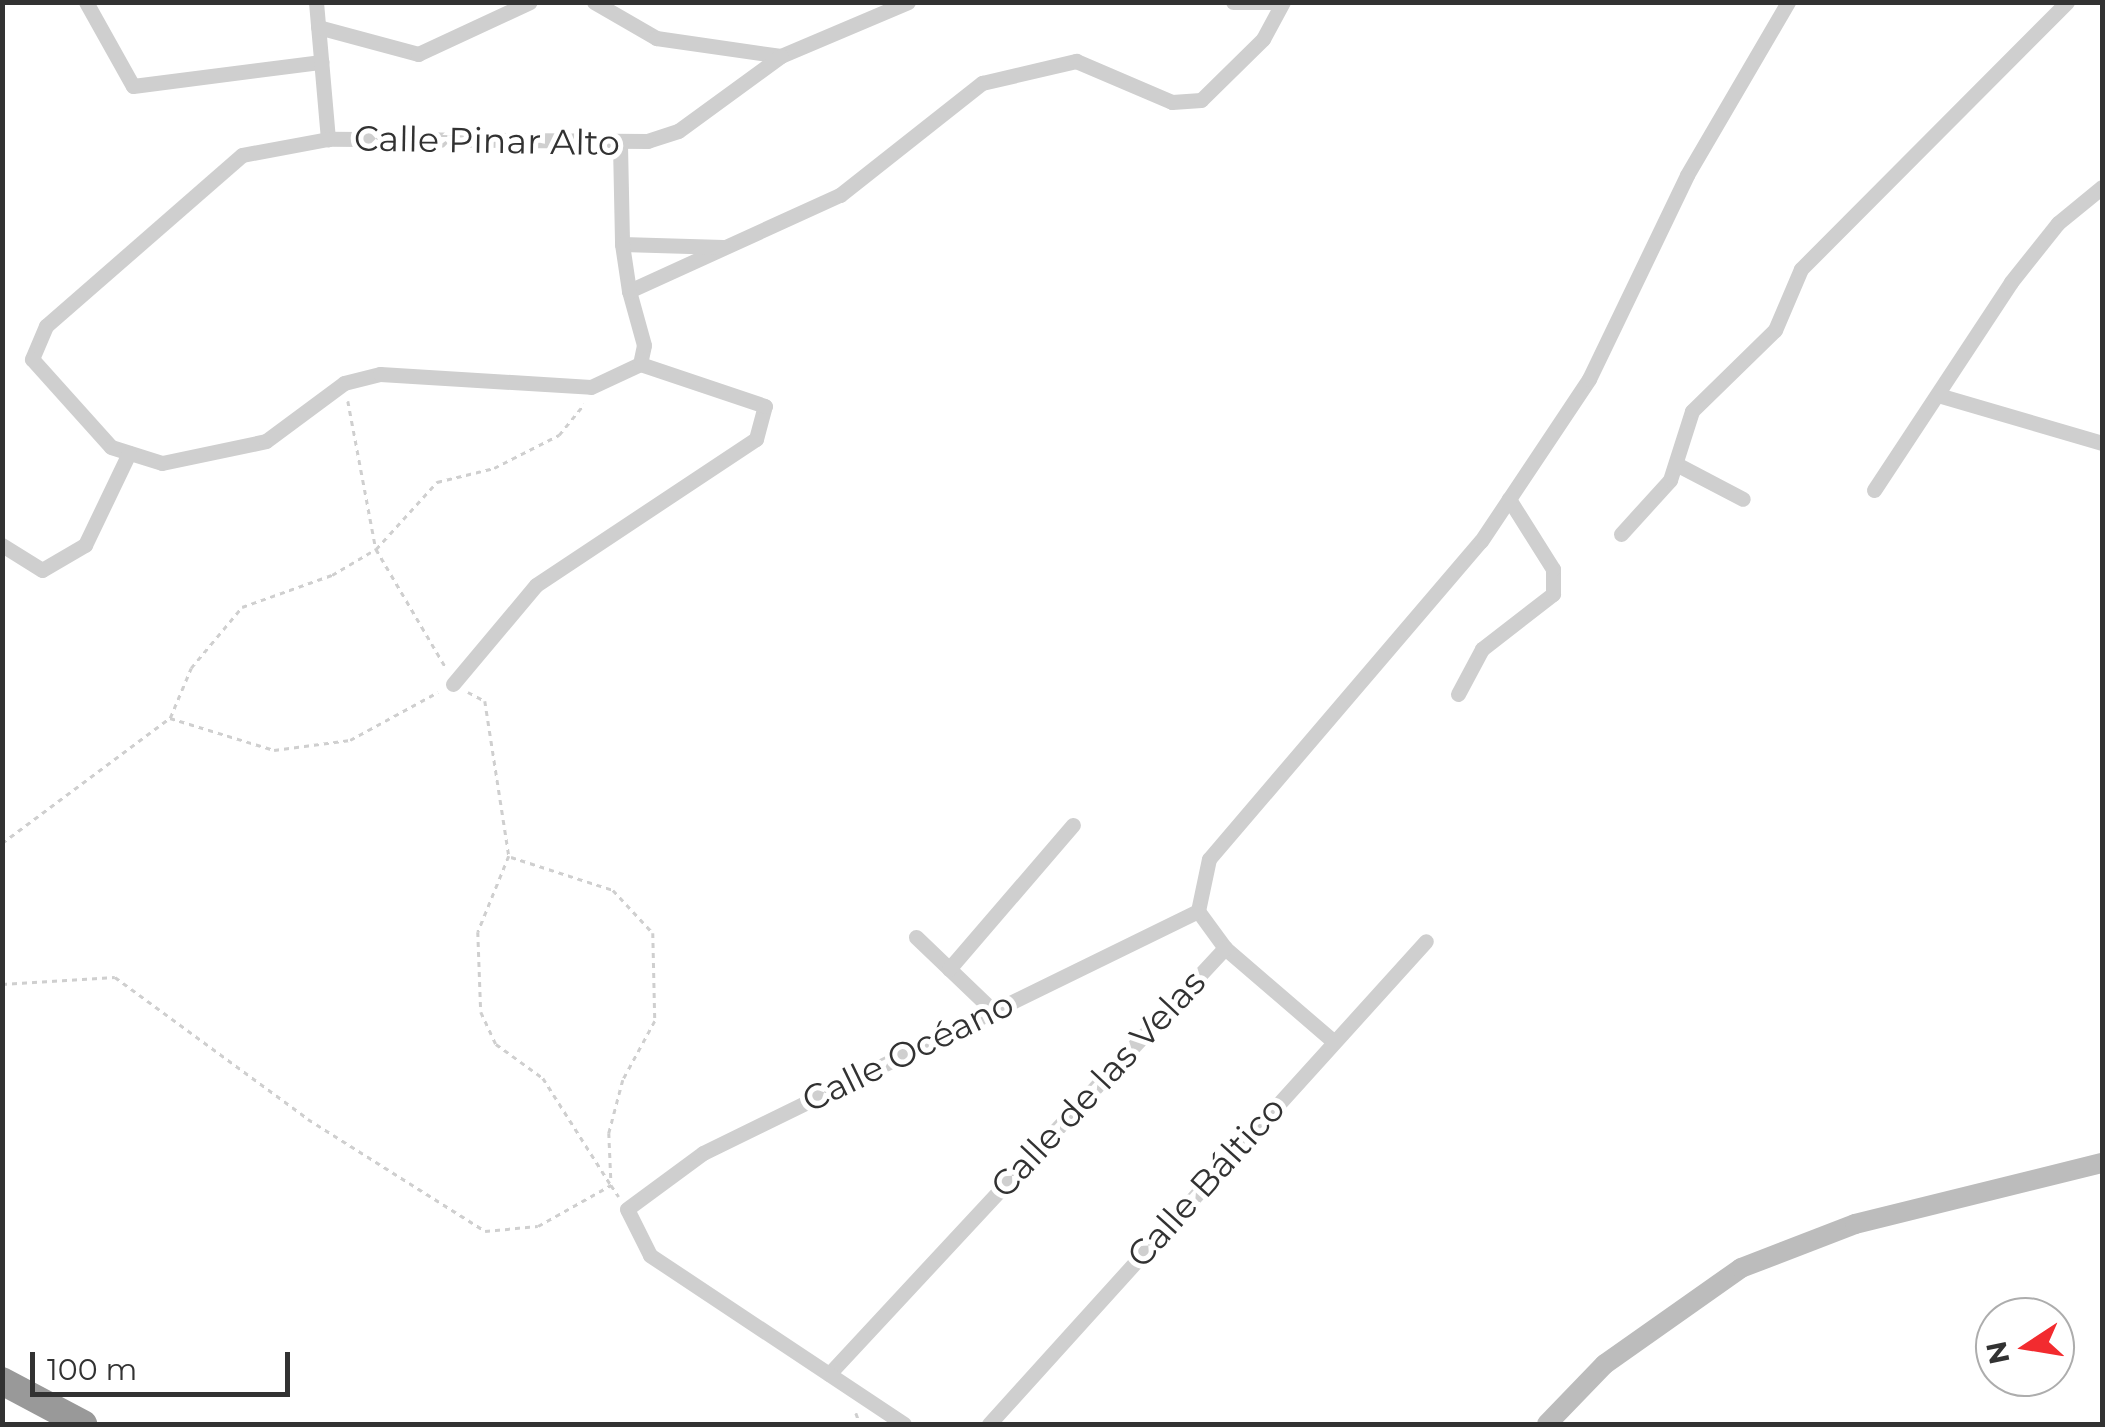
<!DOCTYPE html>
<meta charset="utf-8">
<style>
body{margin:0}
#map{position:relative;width:2105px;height:1427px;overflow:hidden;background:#fff;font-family:Montserrat,sans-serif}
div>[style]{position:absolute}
.path>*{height:2.5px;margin-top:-1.25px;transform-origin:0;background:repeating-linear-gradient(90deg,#cfcfcf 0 5px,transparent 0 10px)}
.minor>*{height:15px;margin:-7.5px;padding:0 7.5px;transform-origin:7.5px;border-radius:7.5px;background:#cfcfcf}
.secondary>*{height:20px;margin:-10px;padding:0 10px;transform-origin:10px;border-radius:10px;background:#bcbcbc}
.motorway>*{height:28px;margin:-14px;padding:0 14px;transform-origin:14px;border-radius:14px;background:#999}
span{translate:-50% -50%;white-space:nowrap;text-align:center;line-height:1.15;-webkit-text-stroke:10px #fff;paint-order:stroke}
.street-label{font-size:35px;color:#323232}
.frame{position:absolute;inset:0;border:5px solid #323232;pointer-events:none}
.north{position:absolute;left:1975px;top:1297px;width:100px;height:100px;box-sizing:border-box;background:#fff;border:2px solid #adadad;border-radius:50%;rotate:258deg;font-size:28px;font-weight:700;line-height:40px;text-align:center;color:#323232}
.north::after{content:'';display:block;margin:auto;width:35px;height:45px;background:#f22b2f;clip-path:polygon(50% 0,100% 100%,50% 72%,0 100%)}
.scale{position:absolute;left:30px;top:1352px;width:260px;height:45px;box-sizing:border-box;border:5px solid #323232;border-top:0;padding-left:12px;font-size:30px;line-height:35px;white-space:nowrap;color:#323232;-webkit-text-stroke:8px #fff;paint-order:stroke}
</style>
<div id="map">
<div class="path">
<div style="left:348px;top:401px;width:151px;rotate:79.3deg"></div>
<div style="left:376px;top:549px;width:136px;rotate:59.5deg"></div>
<div style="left:468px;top:692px;width:19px;rotate:28deg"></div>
<div style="left:485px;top:701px;width:157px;rotate:81.2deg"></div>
<div style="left:509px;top:856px;width:82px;rotate:112.2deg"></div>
<div style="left:478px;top:932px;width:80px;rotate:87.9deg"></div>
<div style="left:481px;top:1012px;width:35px;rotate:65deg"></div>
<div style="left:496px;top:1044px;width:58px;rotate:35.9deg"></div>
<div style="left:543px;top:1078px;width:127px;rotate:57.6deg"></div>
<div style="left:170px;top:718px;width:54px;rotate:-67.2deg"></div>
<div style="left:191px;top:668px;width:80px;rotate:-50.1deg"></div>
<div style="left:242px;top:607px;width:96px;rotate:-19.6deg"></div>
<div style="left:332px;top:575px;width:51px;rotate:-30.6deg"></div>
<div style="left:376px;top:549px;width:91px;rotate:-47.7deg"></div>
<div style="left:437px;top:482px;width:59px;rotate:-13.8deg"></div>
<div style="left:494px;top:468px;width:73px;rotate:-26.9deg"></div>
<div style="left:559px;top:435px;width:40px;rotate:-51deg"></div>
<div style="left:2px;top:843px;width:209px;rotate:-36.7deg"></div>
<div style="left:170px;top:718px;width:109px;rotate:17.1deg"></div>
<div style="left:274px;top:750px;width:77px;rotate:-7.5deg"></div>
<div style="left:350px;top:740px;width:100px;rotate:-28.6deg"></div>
<div style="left:511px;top:857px;width:107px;rotate:17.9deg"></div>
<div style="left:613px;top:890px;width:59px;rotate:47.1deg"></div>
<div style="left:653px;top:933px;width:88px;rotate:88.7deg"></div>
<div style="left:655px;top:1021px;width:67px;rotate:118.5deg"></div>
<div style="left:623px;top:1080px;width:55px;rotate:104.8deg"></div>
<div style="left:609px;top:1133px;width:46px;rotate:87.5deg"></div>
<div style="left:2px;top:984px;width:113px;rotate:-3.5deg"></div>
<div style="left:115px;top:977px;width:240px;rotate:36.3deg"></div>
<div style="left:308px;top:1119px;width:209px;rotate:32.3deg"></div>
<div style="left:485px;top:1231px;width:53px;rotate:-5.4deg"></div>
<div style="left:538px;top:1226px;width:84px;rotate:-29.3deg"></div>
<div style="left:611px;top:1185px;width:14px;rotate:56deg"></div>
<div style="left:856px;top:1413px;width:12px;rotate:70deg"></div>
</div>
<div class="minor">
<div style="left:86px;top:2px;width:96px;rotate:60.8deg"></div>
<div style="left:133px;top:86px;width:190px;rotate:-7.3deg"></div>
<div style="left:316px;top:2px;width:138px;rotate:85deg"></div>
<div style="left:594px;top:2px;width:72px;rotate:30.1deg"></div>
<div style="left:656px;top:38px;width:126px;rotate:8.2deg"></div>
<div style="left:908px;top:2px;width:138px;rotate:157deg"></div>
<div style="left:781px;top:56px;width:127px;rotate:143.9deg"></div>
<div style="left:678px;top:131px;width:32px;rotate:162deg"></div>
<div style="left:648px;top:141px;width:320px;rotate:-179.6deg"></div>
<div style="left:328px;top:139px;width:87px;rotate:169.5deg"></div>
<div style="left:242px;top:155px;width:260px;rotate:138.9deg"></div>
<div style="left:46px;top:326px;width:36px;rotate:113deg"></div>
<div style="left:32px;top:359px;width:118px;rotate:48.1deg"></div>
<div style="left:111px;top:447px;width:53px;rotate:17.4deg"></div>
<div style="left:162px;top:463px;width:106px;rotate:-11.9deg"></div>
<div style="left:266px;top:441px;width:97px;rotate:-36.6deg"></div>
<div style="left:344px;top:383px;width:37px;rotate:-14deg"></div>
<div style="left:380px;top:374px;width:211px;rotate:3.5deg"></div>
<div style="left:591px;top:387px;width:54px;rotate:-25.1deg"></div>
<div style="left:640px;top:364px;width:19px;rotate:-78deg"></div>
<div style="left:644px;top:345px;width:56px;rotate:-105.5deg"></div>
<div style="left:629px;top:291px;width:232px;rotate:-24.5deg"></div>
<div style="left:840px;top:195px;width:181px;rotate:-38.3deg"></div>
<div style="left:982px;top:83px;width:97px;rotate:-13.2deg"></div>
<div style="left:1076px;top:61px;width:104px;rotate:23.1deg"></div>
<div style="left:1172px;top:102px;width:29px;rotate:-4deg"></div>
<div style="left:1201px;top:100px;width:87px;rotate:-44.5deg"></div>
<div style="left:1263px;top:39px;width:42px;rotate:-61.6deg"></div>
<div style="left:1233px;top:2px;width:40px"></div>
<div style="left:318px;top:27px;width:104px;rotate:15.1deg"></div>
<div style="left:418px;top:54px;width:123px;rotate:-24.9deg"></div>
<div style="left:620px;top:145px;width:99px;rotate:88.8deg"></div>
<div style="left:622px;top:244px;width:101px;rotate:1.7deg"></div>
<div style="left:622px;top:244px;width:48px;rotate:81.5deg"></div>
<div style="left:1938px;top:395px;width:171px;rotate:16.3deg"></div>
<div style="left:1678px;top:465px;width:73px;rotate:27.6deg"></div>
<div style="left:1874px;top:490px;width:249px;rotate:-56.6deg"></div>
<div style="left:2011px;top:282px;width:75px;rotate:-51.5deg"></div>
<div style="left:2058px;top:223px;width:57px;rotate:-39.3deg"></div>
<div style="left:1621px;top:534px;width:73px;rotate:-47.8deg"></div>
<div style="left:1670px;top:480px;width:72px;rotate:-72.3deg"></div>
<div style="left:1692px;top:411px;width:116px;rotate:-44.3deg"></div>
<div style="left:1775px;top:330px;width:66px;rotate:-66.9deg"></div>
<div style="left:1801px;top:269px;width:377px;rotate:-45.1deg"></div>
<div style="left:2px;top:545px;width:47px;rotate:32deg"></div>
<div style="left:42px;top:570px;width:50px;rotate:-30.2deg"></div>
<div style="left:85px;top:545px;width:102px;rotate:-64.4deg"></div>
<div style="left:453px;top:684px;width:129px;rotate:-50deg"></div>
<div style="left:536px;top:585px;width:264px;rotate:-33.6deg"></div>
<div style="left:756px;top:439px;width:34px;rotate:-75deg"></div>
<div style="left:765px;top:406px;width:132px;rotate:-161.4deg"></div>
<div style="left:1458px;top:694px;width:51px;rotate:-61.9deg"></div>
<div style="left:1482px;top:649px;width:90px;rotate:-37.8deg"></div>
<div style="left:1553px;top:594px;width:25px;rotate:-90deg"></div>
<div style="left:1553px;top:569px;width:83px;rotate:-122.2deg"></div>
<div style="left:916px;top:937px;width:105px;rotate:43.8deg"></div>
<div style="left:949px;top:969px;width:190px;rotate:-49.3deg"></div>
<div style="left:1333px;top:1041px;width:143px;rotate:-139.3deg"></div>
<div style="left:1225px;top:948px;width:46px;rotate:-126.1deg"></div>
<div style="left:1198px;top:911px;width:53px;rotate:-78.1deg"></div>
<div style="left:1209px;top:859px;width:418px;rotate:-49.5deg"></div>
<div style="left:1481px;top:541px;width:195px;rotate:-56.3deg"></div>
<div style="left:1589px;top:379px;width:226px;rotate:-64.3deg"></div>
<div style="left:1687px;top:175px;width:200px;rotate:-59.7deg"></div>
<div style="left:829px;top:1374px;width:582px;rotate:-47.09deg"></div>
<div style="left:904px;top:1424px;width:305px;rotate:-146.4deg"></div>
<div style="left:650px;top:1255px;width:51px;rotate:-116.6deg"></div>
<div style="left:627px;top:1209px;width:94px;rotate:-36.4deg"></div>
<div style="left:703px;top:1153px;width:551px;rotate:-26.05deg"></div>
<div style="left:989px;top:1424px;width:651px;rotate:-47.86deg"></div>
</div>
<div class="secondary">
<div style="left:1547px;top:1424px;width:83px;rotate:-46deg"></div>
<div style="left:1605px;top:1364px;width:166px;rotate:-35.2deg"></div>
<div style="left:1741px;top:1268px;width:122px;rotate:-21.1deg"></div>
<div style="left:1855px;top:1224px;width:254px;rotate:-13.9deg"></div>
</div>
<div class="motorway">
<div style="left:2px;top:1381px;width:92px;rotate:28deg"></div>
</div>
<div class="street-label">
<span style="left:487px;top:141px;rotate:1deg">Calle Pinar Alto</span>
<span style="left:908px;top:1052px;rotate:-26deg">Calle Océano</span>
<span style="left:1098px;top:1084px;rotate:-47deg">Calle de las Velas</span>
<span style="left:1206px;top:1182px;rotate:-48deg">Calle Báltico</span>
</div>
<div class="frame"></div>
<div class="north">N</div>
<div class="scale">100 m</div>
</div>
